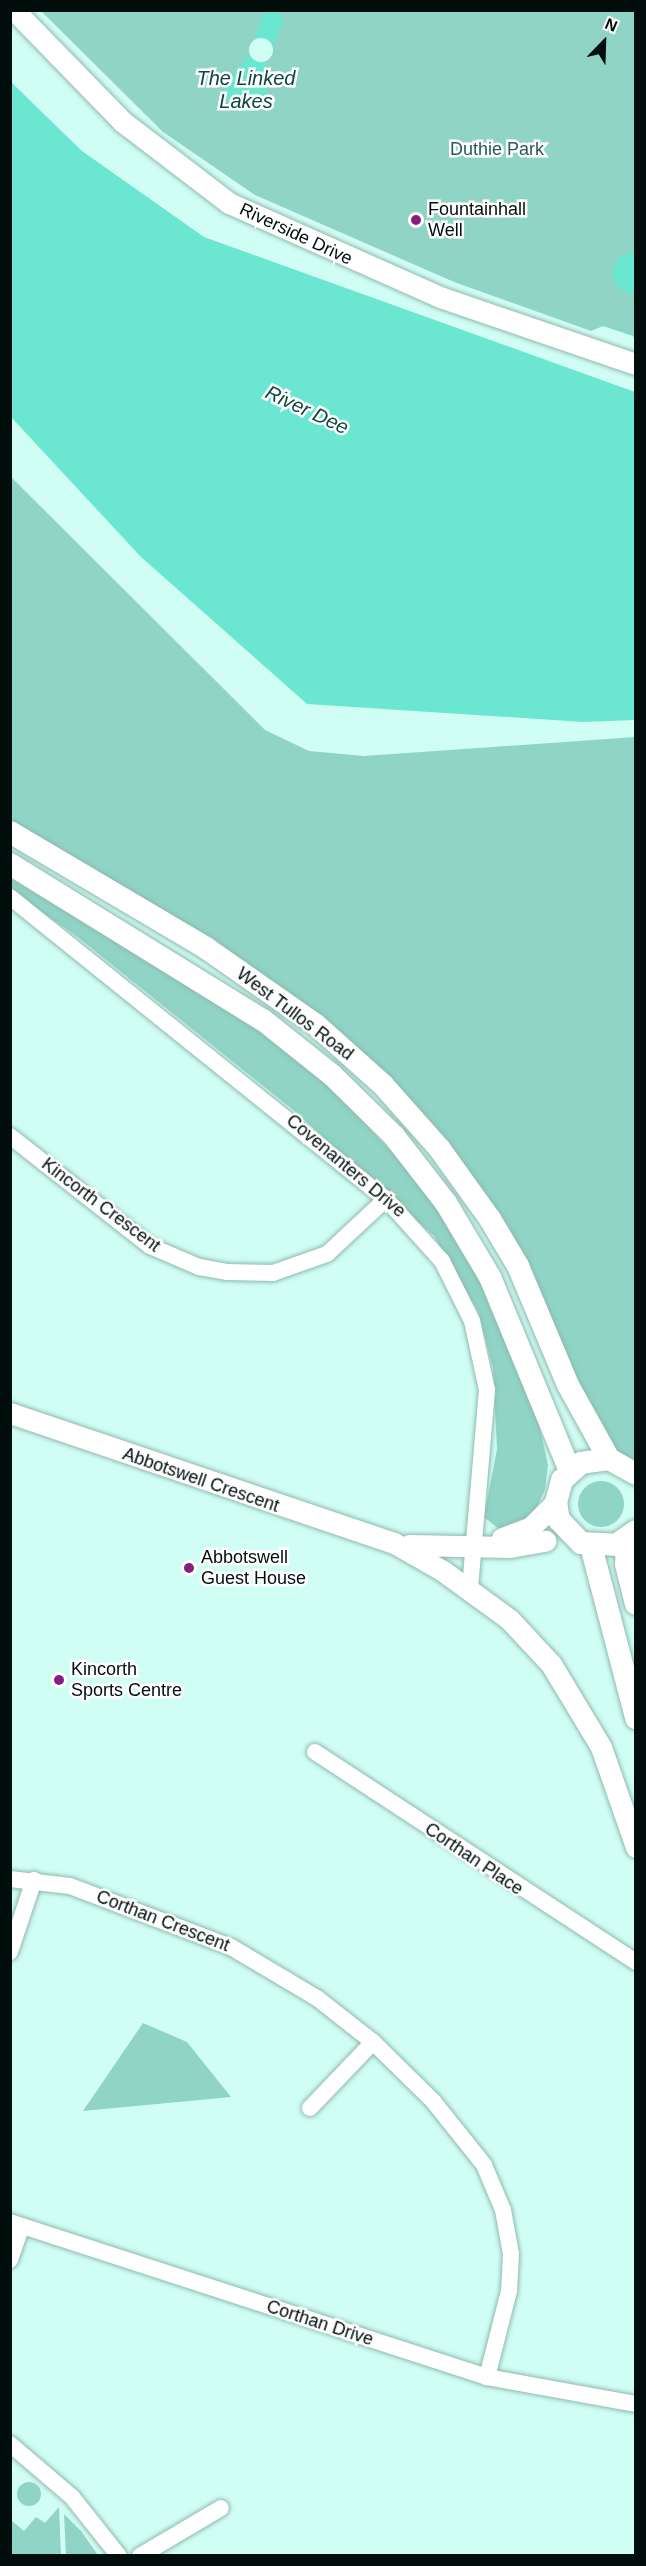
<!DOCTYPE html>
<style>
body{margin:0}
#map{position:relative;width:646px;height:2566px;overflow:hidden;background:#d1fef4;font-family:Helvetica,sans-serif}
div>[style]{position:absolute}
.green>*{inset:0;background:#90d4c6}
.round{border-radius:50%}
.water>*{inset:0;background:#6be7d1}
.pier>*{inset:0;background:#d1fef4}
.roads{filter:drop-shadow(0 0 2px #8fb9b0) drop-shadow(0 0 2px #8fb9b0)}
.minor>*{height:16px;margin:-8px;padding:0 8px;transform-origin:8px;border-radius:8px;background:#fff}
.tertiary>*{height:21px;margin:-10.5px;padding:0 10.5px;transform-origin:10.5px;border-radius:10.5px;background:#fff}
.secondary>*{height:22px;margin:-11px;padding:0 11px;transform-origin:11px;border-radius:11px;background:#fff}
.dots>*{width:16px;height:16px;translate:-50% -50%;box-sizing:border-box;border:3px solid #fff;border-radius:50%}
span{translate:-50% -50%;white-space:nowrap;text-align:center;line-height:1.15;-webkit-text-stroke:5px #fff;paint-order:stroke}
.park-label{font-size:18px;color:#285c53}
.poi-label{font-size:18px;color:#010e0c}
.left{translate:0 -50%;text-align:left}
.street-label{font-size:18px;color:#010e0c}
.water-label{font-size:20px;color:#0e463e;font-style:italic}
.frame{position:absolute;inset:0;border:12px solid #010e0c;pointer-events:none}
.north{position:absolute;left:574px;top:12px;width:60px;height:60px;-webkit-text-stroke:4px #fff;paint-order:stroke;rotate:23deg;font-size:16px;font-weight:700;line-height:24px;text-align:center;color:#010e0c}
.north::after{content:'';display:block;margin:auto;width:21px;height:27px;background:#010e0c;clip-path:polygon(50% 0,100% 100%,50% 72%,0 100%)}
</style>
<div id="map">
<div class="green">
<div style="clip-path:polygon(41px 11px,635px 11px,635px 342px,633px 336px,603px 326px,591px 331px,454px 282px,255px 195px,163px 132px)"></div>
<div style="clip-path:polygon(10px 476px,265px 730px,309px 751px,364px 756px,635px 737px,635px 1474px,609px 1459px,518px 1266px,352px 1056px,11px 832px)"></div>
<div style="clip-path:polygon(10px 878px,257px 1028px,329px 1086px,412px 1173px,481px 1276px,535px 1406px,548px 1465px,545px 1490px,533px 1515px,499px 1529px,484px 1517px,497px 1449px,493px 1368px,478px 1311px,434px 1236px,292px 1109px,75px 935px,11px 891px)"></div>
<div class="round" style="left:578px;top:1481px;width:46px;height:46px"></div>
<div style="clip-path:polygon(143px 2023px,187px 2042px,231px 2097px,83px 2111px)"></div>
<div class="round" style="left:17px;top:2482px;width:24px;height:24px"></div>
<div style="clip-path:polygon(59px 2507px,61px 2555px,11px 2555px,11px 2520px,24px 2531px,36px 2517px,45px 2523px)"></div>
<div style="clip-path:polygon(64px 2514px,81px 2531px,98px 2555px,66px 2555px)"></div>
</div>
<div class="water">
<div style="clip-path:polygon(278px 11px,284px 21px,266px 62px,266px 101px,256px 110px,240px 112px,225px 98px,226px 83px,249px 55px,263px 13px)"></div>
<div style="clip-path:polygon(10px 81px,82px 151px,204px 237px,635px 392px,635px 720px,583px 722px,307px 704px,141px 557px,11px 417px)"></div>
<div style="clip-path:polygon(635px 251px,635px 293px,631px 294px,618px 288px,612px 272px,620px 256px)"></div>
</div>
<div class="pier">
<div class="round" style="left:249px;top:38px;width:24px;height:24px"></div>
</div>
<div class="roads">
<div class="minor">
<div style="left:10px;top:897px;width:482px;rotate:38.8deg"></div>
<div style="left:386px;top:1199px;width:84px;rotate:47.9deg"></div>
<div style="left:442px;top:1261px;width:67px;rotate:63.4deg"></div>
<div style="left:472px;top:1321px;width:71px;rotate:77.7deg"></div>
<div style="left:487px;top:1390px;width:201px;rotate:94.9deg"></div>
<div style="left:10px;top:1136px;width:178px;rotate:38.2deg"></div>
<div style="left:150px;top:1246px;width:53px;rotate:23.2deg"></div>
<div style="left:199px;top:1267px;width:28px;rotate:10deg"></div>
<div style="left:227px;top:1272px;width:46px;rotate:1.2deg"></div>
<div style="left:273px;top:1273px;width:57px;rotate:-19.4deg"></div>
<div style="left:327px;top:1254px;width:81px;rotate:-43deg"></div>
<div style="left:315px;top:1752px;width:384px;rotate:33.2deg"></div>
<div style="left:10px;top:1879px;width:60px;rotate:6.7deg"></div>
<div style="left:70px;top:1886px;width:172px;rotate:20.8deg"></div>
<div style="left:231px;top:1947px;width:100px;rotate:30.7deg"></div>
<div style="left:317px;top:1998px;width:71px;rotate:38.2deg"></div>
<div style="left:373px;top:2042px;width:84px;rotate:44.5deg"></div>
<div style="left:433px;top:2101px;width:82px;rotate:51.4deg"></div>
<div style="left:484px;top:2165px;width:49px;rotate:67.1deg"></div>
<div style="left:503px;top:2210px;width:45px;rotate:79.7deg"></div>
<div style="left:511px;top:2254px;width:37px;rotate:93deg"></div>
<div style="left:509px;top:2291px;width:89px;rotate:104.3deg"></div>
<div style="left:10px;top:1952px;width:76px;rotate:-71.6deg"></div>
<div style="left:310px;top:2108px;width:91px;rotate:-46.3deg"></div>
<div style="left:10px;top:2222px;width:502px;rotate:18deg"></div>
<div style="left:487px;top:2377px;width:151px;rotate:10.3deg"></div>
<div style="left:10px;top:2260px;width:36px;rotate:-71deg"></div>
<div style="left:10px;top:2444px;width:82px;rotate:40.5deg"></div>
<div style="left:72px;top:2497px;width:75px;rotate:51.5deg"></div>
<div style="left:140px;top:2556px;width:94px;rotate:-30.7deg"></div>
</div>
<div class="tertiary">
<div style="left:14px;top:10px;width:156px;rotate:45.8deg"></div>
<div style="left:123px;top:122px;width:133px;rotate:37.4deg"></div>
<div style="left:229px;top:203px;width:231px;rotate:24deg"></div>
<div style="left:440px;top:297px;width:207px;rotate:18.9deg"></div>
<div style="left:10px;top:1413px;width:405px;rotate:18.7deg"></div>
<div style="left:394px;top:1543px;width:56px;rotate:29.7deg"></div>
<div style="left:443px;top:1571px;width:82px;rotate:36deg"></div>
<div style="left:509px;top:1619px;width:62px;rotate:47deg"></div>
<div style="left:551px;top:1664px;width:97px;rotate:58.9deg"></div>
<div style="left:601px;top:1747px;width:106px;rotate:70.7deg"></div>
<div style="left:502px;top:1538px;width:30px;rotate:-20deg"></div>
<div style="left:530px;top:1528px;width:37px;rotate:-45deg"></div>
<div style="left:409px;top:1545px;width:101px;rotate:1.1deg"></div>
<div style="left:510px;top:1547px;width:36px;rotate:-10deg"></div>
</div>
<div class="secondary">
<div style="left:10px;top:832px;width:228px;rotate:30.6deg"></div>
<div style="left:206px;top:948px;width:134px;rotate:35deg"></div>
<div style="left:316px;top:1025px;width:90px;rotate:41.8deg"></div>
<div style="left:383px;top:1085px;width:84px;rotate:48.4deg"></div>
<div style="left:439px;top:1148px;width:87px;rotate:54.3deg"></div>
<div style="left:490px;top:1219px;width:55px;rotate:59.2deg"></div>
<div style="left:518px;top:1266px;width:129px;rotate:67.2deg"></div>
<div style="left:568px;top:1385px;width:85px;rotate:61deg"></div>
<div style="left:10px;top:864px;width:297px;rotate:31.7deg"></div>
<div style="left:263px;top:1020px;width:88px;rotate:38.6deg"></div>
<div style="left:332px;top:1075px;width:87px;rotate:44.5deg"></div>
<div style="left:394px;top:1136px;width:85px;rotate:52.2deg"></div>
<div style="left:446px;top:1203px;width:86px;rotate:59.3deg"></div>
<div style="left:490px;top:1277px;width:210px;rotate:67.6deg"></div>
<div style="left:636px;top:1474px;width:31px;rotate:-151deg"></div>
<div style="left:609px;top:1459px;width:28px;rotate:172deg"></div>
<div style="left:581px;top:1463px;width:25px;rotate:138deg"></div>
<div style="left:562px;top:1480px;width:23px;rotate:105deg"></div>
<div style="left:556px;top:1502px;width:18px;rotate:81deg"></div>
<div style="left:559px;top:1520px;width:32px;rotate:46deg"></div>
<div style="left:581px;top:1543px;width:35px;rotate:3deg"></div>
<div style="left:616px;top:1545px;width:24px;rotate:-35deg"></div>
<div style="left:627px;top:1539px;width:25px;rotate:92deg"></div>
<div style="left:626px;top:1564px;width:41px;rotate:76deg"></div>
<div style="left:591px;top:1546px;width:178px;rotate:75.3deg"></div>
</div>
</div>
<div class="dots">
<div style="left:416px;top:220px;background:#881d83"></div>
<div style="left:189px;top:1568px;background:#881d83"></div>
<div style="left:59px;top:1680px;background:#881d83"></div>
</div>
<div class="park-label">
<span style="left:497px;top:149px">Duthie Park</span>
</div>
<div class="poi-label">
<span class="left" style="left:428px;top:220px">Fountainhall<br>Well</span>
<span class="left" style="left:201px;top:1568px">Abbotswell<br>Guest House</span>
<span class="left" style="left:71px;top:1680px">Kincorth<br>Sports Centre</span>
</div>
<div class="street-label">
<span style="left:296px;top:234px;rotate:25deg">Riverside Drive</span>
<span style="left:295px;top:1014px;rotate:37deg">West Tullos Road</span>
<span style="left:346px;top:1166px;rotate:40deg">Covenanters Drive</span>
<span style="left:101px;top:1205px;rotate:37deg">Kincorth Crescent</span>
<span style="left:201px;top:1480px;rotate:19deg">Abbotswell Crescent</span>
<span style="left:474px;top:1859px;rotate:34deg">Corthan Place</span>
<span style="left:163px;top:1921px;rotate:21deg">Corthan Crescent</span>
<span style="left:320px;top:2323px;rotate:18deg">Corthan Drive</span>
</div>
<div class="water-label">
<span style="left:246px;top:90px">The Linked<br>Lakes</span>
<span style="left:307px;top:410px;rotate:25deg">River Dee</span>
</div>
<div class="frame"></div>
<div class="north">N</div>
</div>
